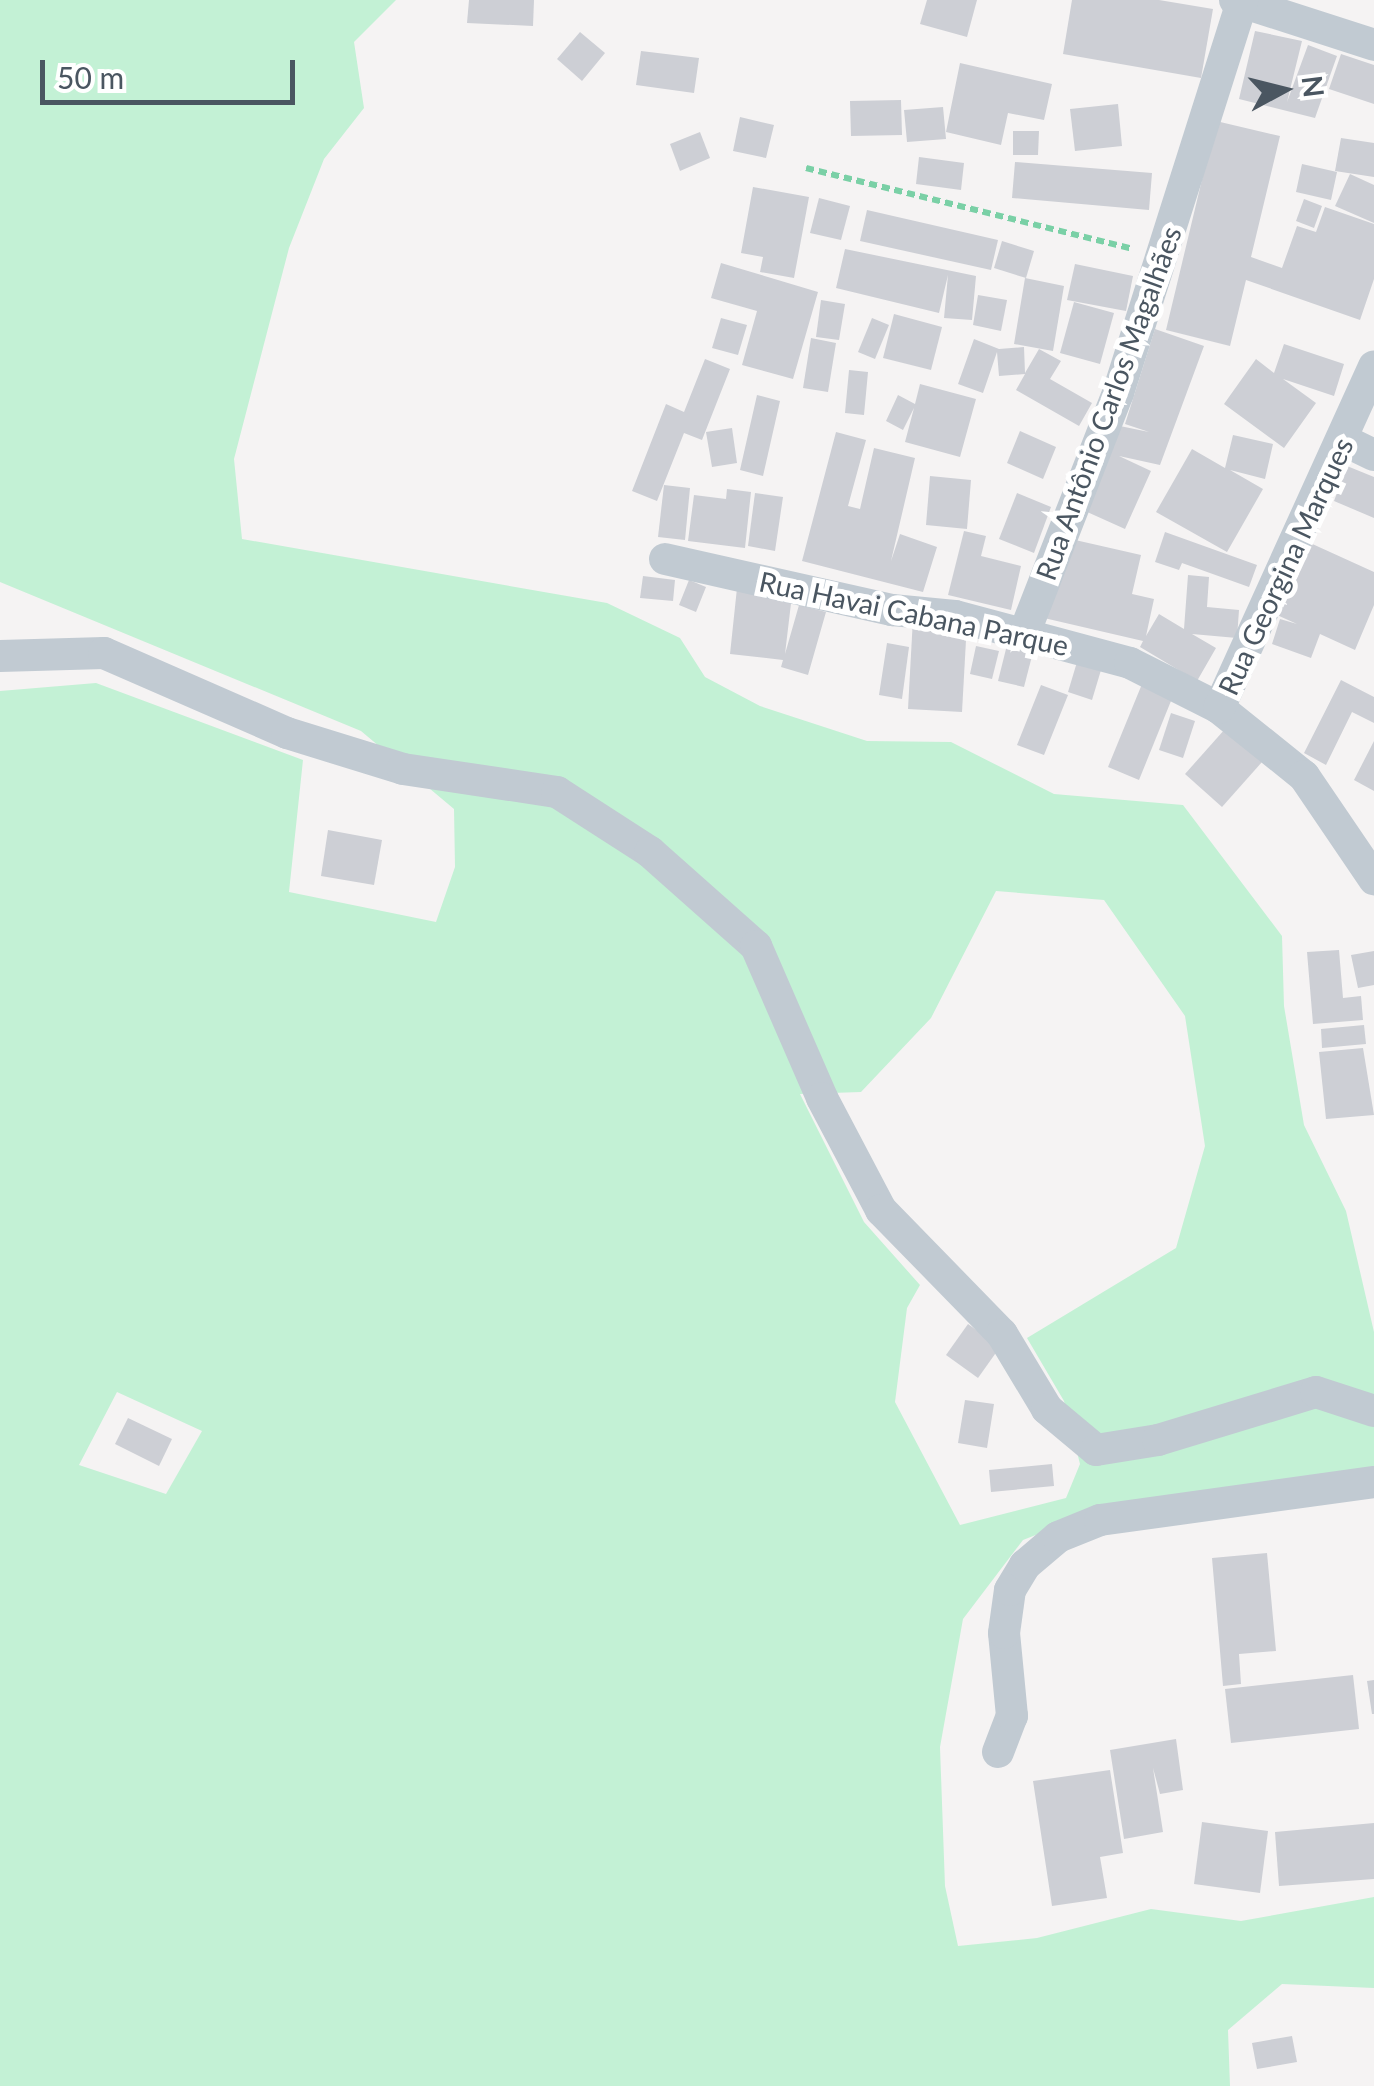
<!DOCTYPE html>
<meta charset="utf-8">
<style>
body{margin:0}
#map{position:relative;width:1374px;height:2086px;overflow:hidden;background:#f5f3f3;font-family:Lato,sans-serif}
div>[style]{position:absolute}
.green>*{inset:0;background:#c3f1d5}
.building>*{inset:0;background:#cdcfd5}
.path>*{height:6px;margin-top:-3px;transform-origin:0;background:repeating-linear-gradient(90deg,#7ad0a6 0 8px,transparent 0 13px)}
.street>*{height:32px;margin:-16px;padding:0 16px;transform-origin:16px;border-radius:16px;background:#c1cad2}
span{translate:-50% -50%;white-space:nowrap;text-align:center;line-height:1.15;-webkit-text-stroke:10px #fff;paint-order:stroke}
.street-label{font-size:28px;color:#4a5661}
.north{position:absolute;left:1234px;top:40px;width:100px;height:100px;-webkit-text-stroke:8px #fff;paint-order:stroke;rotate:83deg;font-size:28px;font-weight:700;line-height:40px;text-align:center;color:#4a5661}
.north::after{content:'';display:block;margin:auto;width:35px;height:45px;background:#4a5661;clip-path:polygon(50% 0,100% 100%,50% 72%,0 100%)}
.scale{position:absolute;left:40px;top:60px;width:255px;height:45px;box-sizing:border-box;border:5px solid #4a5661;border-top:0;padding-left:12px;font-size:30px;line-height:35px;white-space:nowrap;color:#4a5661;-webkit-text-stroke:8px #fff;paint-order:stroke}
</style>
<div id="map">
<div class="green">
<div style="clip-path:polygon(evenodd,0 0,396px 0,354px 42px,364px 108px,324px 159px,289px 248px,234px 459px,242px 539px,607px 603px,680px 638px,705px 677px,760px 706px,867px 741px,951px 742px,1054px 794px,1183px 805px,1282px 936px,1284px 1006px,1304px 1125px,1346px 1211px,1374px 1332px,1374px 1478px,1112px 1505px,1023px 1540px,963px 1619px,940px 1747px,945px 1886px,958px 1946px,1037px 1938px,1151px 1909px,1241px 1921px,1374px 1897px,1374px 1988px,1282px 1984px,1228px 2030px,1230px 2086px,0 2086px,0 691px,96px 683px,303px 760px,289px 892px,436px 922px,455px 867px,454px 809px,361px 731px,0 582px,0 0,996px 891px,1104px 900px,1185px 1016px,1205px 1146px,1176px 1248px,1027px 1338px,1064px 1401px,1080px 1464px,1066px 1498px,960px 1525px,895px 1402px,907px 1308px,920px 1285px,864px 1222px,800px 1094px,861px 1092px,931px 1018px,996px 891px,0 0,117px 1392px,202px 1431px,166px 1494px,79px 1465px,117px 1392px)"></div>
</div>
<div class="building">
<div style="clip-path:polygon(469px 0,534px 0,533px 26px,467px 23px)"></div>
<div style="clip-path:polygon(927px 0,977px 0,967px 37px,920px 24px)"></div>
<div style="clip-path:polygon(1072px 0,1159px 0,1213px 9px,1201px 78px,1063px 54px)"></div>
<div style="clip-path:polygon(1255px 31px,1302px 41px,1287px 102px,1308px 45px,1337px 56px,1315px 118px,1239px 99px)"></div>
<div style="clip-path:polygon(580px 32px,605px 53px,582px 81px,557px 59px)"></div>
<div style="clip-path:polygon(641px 51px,699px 58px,694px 93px,636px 85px)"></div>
<div style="clip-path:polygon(1341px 54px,1374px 65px,1374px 104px,1329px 89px)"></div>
<div style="clip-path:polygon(960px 63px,1052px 84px,1044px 120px,1008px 113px,1001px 145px,946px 132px)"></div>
<div style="clip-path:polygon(901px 100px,902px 135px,851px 136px,850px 101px)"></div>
<div style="clip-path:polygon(1118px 104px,1122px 146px,1075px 151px,1070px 109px)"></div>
<div style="clip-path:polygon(943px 107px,946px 139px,907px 142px,904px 110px)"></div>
<div style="clip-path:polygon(740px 117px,774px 125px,766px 158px,733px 151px)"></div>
<div style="clip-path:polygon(1216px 121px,1280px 136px,1251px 257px,1282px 268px,1297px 226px,1316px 232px,1325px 207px,1374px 224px,1374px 279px,1360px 320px,1246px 280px,1230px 346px,1166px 330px)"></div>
<div style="clip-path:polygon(1013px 131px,1039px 131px,1038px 155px,1013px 155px)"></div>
<div style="clip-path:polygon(700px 132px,710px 158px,680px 171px,670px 144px)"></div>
<div style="clip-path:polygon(1341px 138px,1374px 143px,1374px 177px,1335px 171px)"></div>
<div style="clip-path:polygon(919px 157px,964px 163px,961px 190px,916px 184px)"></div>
<div style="clip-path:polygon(1015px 162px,1152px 173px,1149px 210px,1012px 198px)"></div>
<div style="clip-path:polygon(1302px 164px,1337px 172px,1331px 200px,1296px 192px)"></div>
<div style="clip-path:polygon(1350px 174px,1374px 185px,1374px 223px,1335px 206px)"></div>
<div style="clip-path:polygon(753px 187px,809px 197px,794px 278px,760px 272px,763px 257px,741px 253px)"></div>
<div style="clip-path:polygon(819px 198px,850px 206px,841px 240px,810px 233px)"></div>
<div style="clip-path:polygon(1304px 199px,1322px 206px,1314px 228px,1296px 221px)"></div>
<div style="clip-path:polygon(867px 210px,998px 240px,991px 270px,860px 241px)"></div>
<div style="clip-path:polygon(1002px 241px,1034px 251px,1026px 278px,994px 268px)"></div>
<div style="clip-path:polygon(845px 249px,976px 276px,972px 320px,944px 318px,948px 275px,939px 313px,836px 288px)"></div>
<div style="clip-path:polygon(721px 263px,818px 292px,793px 379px,742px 365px,757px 311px,711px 298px)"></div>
<div style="clip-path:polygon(1075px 264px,1133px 276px,1126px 311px,1067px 300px)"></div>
<div style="clip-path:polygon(1025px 278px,1064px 286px,1053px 351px,1014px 344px)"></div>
<div style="clip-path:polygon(978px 295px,1007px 300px,1001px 331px,973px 325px)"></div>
<div style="clip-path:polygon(821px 300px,845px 304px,839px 340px,816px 337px)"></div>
<div style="clip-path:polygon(1074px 302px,1114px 313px,1100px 364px,1060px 353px)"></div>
<div style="clip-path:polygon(894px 314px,942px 327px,931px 370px,883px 358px)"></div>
<div style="clip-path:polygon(721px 318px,747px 325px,738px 355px,712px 348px)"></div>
<div style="clip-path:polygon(872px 318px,889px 325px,875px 359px,858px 352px)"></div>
<div style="clip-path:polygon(1155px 329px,1204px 346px,1160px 465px,1119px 456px,1151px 471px,1125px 529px,1085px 511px,1115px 425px,1149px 432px,1125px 424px)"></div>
<div style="clip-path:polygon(811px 338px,836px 343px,828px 392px,803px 388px)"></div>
<div style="clip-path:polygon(974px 339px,999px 349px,1024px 347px,1025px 373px,1039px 349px,1061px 361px,1050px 379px,1092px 403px,1079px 426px,1016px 390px,1025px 374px,999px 376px,997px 352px,983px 393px,958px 384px)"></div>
<div style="clip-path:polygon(1284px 344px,1344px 364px,1334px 396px,1283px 379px,1316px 403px,1284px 448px,1224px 404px,1256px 359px,1274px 373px)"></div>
<div style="clip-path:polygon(705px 359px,730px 369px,702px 440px,684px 433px,657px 501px,632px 491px,666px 404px,684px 412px)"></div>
<div style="clip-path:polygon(849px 370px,868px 372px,864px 415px,845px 413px)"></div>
<div style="clip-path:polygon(920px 384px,976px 399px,960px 457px,905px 442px,914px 408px,903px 430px,886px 421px,898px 395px,915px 404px)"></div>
<div style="clip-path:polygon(757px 395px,780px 401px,763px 476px,740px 470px)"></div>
<div style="clip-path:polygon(732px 428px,737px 463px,712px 467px,706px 432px)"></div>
<div style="clip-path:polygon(1020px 431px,1056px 447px,1043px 479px,1007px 463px)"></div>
<div style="clip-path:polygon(836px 432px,866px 440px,848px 506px,860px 509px,874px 448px,915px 458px,891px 561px,900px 534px,937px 547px,923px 592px,802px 561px)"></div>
<div style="clip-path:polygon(1233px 435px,1273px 444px,1265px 479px,1230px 470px,1263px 489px,1227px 552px,1156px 512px,1192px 449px,1225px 468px)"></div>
<div style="clip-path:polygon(1347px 466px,1374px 477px,1374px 518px,1334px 501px)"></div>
<div style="clip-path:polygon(930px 476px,971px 480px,967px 529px,926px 525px)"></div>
<div style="clip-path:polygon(664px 485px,690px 488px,685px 540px,658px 537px)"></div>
<div style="clip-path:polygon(727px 489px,751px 492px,745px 548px,688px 541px,694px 495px,726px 499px)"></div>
<div style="clip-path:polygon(755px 493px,783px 497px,775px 551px,748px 546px)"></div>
<div style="clip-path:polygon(1017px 493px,1051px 507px,1034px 553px,999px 539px)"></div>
<div style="clip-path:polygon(964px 531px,986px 536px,981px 556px,1021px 566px,1011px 610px,948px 595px)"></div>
<div style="clip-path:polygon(1165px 532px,1257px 565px,1249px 587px,1182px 563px,1179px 570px,1155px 562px)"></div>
<div style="clip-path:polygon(1062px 537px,1141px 555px,1132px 594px,1154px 599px,1146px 636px,1159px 614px,1184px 629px,1188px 575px,1209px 577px,1207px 607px,1239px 610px,1237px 638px,1192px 634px,1216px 648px,1197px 681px,1140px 647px,1143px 641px,1044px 618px)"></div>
<div style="clip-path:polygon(1308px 542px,1374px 572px,1374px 605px,1355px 650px,1320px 634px,1311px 658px,1272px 644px,1280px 619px,1297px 624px,1277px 615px)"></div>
<div style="clip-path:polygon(643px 576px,675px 580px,673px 601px,640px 598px)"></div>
<div style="clip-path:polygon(689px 580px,706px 587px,696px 612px,679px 605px)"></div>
<div style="clip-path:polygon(737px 588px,792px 595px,785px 654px,799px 605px,826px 612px,808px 675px,781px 667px,783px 660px,730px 654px)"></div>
<div style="clip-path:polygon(913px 618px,967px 622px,962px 712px,908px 709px)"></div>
<div style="clip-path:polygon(887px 643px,909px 647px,902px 699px,879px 695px)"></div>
<div style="clip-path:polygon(1007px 645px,1033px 652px,1024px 687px,998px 681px)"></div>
<div style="clip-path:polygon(976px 646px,999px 651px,992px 679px,970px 674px)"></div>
<div style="clip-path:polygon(1077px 662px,1101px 670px,1092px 700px,1068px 692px)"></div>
<div style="clip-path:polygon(1341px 680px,1374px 697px,1374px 723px,1352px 712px,1326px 765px,1304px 753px)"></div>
<div style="clip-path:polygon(1142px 684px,1173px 696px,1139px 780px,1108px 767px)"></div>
<div style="clip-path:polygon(1041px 685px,1068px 695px,1044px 755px,1017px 745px)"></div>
<div style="clip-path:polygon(1171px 713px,1195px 721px,1183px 758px,1159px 750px)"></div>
<div style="clip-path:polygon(1233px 720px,1270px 753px,1222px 807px,1185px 774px)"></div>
<div style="clip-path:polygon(1374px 741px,1374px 791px,1354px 780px)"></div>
<div style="clip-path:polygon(328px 830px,382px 840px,374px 885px,321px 876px)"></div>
<div style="clip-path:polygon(1339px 950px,1343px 998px,1361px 996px,1363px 1020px,1313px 1024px,1307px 952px)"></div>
<div style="clip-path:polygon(1374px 951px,1374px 985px,1358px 988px,1351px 955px)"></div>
<div style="clip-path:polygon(1364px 1025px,1366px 1044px,1322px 1048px,1321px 1029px)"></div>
<div style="clip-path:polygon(1363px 1048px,1374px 1115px,1326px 1119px,1319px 1052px)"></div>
<div style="clip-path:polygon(968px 1324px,1000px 1347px,978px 1378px,946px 1355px)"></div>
<div style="clip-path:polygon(965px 1400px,994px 1404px,987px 1448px,958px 1443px)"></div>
<div style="clip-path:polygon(128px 1418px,172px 1439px,159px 1466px,115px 1444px)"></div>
<div style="clip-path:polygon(1052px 1464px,1054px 1486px,991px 1492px,989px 1470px)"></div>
<div style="clip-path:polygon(1267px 1553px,1276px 1651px,1239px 1654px,1241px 1684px,1223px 1686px,1212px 1558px)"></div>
<div style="clip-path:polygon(1353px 1675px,1359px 1729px,1231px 1743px,1225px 1689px)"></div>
<div style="clip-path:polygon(1374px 1680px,1374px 1714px,1372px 1714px,1367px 1681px)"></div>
<div style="clip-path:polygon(1176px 1739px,1183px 1790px,1160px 1794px,1153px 1768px,1163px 1832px,1124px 1839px,1110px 1750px)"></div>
<div style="clip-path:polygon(1110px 1770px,1123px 1853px,1100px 1857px,1107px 1898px,1052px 1906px,1033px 1781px)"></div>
<div style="clip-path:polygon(1202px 1822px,1268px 1831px,1260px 1893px,1194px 1884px)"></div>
<div style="clip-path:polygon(1374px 1823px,1374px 1879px,1279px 1886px,1275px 1832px)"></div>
<div style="clip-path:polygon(1292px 2036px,1297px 2062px,1257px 2069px,1252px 2043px)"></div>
</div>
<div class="path">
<div style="left:806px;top:168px;width:334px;rotate:13.9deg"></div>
</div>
<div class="street">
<div style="left:1235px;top:0;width:146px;rotate:17.9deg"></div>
<div style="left:1343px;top:440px;width:34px;rotate:26deg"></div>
<div style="left:665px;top:559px;width:233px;rotate:12.7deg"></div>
<div style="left:892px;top:610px;width:63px;rotate:5.4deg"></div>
<div style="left:955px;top:616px;width:181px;rotate:15deg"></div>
<div style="left:1130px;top:663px;width:100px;rotate:26.8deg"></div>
<div style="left:1219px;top:708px;width:109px;rotate:38.7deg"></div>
<div style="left:1304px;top:776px;width:125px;rotate:55.8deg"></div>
<div style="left:1024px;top:634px;width:259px;rotate:-68.7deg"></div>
<div style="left:1118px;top:393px;width:412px;rotate:-72.4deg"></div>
<div style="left:0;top:656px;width:104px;rotate:-1.7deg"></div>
<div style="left:104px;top:653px;width:200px;rotate:23.6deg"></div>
<div style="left:287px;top:733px;width:121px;rotate:17.2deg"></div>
<div style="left:403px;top:769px;width:156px;rotate:8.5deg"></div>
<div style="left:557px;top:792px;width:111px;rotate:32.8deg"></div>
<div style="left:650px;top:852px;width:142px;rotate:41.6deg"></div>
<div style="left:756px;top:946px;width:166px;rotate:66.5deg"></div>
<div style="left:822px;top:1098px;width:127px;rotate:62.2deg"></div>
<div style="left:881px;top:1210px;width:173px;rotate:45.7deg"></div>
<div style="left:1002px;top:1334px;width:87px;rotate:59deg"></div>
<div style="left:1047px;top:1409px;width:64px;rotate:39.9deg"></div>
<div style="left:1096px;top:1450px;width:63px;rotate:-9.2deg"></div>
<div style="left:1158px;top:1440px;width:165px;rotate:-16.9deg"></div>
<div style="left:1316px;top:1392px;width:61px;rotate:18.1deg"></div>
<div style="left:1219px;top:708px;width:375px;rotate:-65.6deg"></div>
<div style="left:998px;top:1752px;width:39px;rotate:-69deg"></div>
<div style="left:1012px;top:1716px;width:83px;rotate:-95.5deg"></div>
<div style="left:1004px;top:1633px;width:43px;rotate:-82.1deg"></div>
<div style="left:1010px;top:1590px;width:29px;rotate:-59deg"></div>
<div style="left:1025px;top:1565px;width:43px;rotate:-40.3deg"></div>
<div style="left:1058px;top:1537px;width:45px;rotate:-22deg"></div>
<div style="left:1100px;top:1520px;width:277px;rotate:-7.9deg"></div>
</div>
<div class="street-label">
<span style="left:1108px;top:403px;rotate:-70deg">Rua Antônio Carlos Magalhães</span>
<span style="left:1285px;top:566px;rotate:-65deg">Rua Georgina Marques</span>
<span style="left:914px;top:613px;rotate:12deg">Rua Havai Cabana Parque</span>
</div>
<div class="north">N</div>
<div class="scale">50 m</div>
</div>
